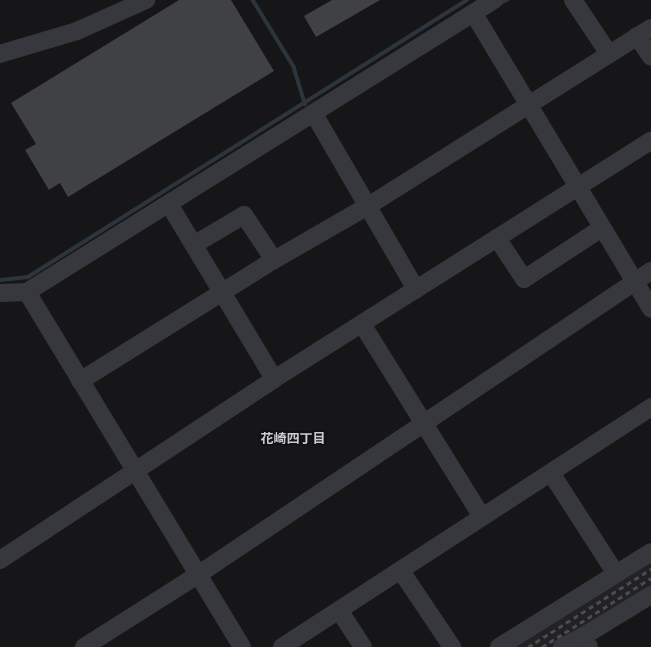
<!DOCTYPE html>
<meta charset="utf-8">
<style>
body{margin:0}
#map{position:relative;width:651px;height:647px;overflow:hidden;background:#161618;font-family:Karla,"Noto Sans JP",sans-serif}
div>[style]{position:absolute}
.built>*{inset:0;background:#222225}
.stream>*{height:3.5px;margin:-1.75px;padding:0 1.75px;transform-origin:1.75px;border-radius:1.75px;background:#2c353c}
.building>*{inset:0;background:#404145}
.minor>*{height:18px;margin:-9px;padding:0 9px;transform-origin:9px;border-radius:9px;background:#37383d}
.rail>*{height:3px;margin-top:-1.5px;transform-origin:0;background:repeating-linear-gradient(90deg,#4a4c52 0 5px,transparent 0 9px)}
span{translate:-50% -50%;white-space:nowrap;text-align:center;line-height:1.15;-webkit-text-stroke:4px #111113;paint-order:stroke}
.neighbourhood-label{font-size:13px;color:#c9ccd4;font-weight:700}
</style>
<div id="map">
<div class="built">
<div style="clip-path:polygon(651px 558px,651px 587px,557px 647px,511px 647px)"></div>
</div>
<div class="stream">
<div style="left:253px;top:0;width:79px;rotate:58.5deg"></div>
<div style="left:294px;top:67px;width:39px;rotate:73deg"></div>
<div style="left:499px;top:4px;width:9px;rotate:-27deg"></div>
<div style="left:0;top:280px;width:28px;rotate:-6deg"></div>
<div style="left:28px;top:277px;width:519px;rotate:-32.25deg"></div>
</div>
<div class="building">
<div style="clip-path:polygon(179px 0,231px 0,274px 71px,68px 197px,60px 183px,49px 190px,25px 150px,36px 144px,11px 103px)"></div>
<div style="clip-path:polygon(332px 0,380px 0,316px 37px,304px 16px)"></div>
</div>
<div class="minor">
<div style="left:573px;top:0;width:65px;rotate:56.3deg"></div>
<div style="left:474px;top:14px;width:344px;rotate:59deg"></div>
<div style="left:637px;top:36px;width:25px;rotate:56deg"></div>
<div style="left:0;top:54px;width:80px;rotate:-16.6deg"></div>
<div style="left:77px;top:31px;width:76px;rotate:-24.2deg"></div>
<div style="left:314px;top:114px;width:203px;rotate:59.8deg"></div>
<div style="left:169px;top:204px;width:204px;rotate:59deg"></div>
<div style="left:497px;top:238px;width:49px;rotate:56.6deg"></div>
<div style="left:524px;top:279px;width:93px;rotate:-33.2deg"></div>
<div style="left:195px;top:244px;width:57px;rotate:-30.6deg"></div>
<div style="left:244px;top:215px;width:54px;rotate:56.3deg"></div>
<div style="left:27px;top:292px;width:415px;rotate:58.8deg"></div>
<div style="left:0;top:293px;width:27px;rotate:-2deg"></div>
<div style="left:27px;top:292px;width:551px;rotate:-32.02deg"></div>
<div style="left:362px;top:324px;width:227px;rotate:58.1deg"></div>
<div style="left:80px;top:381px;width:229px;rotate:-32deg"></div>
<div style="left:274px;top:260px;width:108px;rotate:-29.9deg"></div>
<div style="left:368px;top:206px;width:334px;rotate:-32.2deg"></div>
<div style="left:551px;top:473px;width:120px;rotate:57.2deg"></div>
<div style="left:0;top:560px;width:328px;rotate:-33.4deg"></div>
<div style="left:274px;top:379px;width:446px;rotate:-32.3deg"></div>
<div style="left:401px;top:571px;width:92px;rotate:56.1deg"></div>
<div style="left:339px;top:610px;width:44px;rotate:57deg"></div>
<div style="left:84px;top:647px;width:136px;rotate:-32.4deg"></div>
<div style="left:199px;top:574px;width:544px;rotate:-33.84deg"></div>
<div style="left:282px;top:647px;width:440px;rotate:-33deg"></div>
<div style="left:499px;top:647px;width:179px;rotate:-32deg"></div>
<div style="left:562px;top:647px;width:22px;rotate:-27deg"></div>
<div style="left:589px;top:647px;width:12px;rotate:-125deg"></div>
<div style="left:582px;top:637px;width:81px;rotate:-31.3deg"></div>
</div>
<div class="rail">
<div style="left:528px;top:647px;width:146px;rotate:-32.4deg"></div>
<div style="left:542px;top:647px;width:129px;rotate:-32.3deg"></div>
</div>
<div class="neighbourhood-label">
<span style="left:293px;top:439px">花崎四丁目</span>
</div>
</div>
